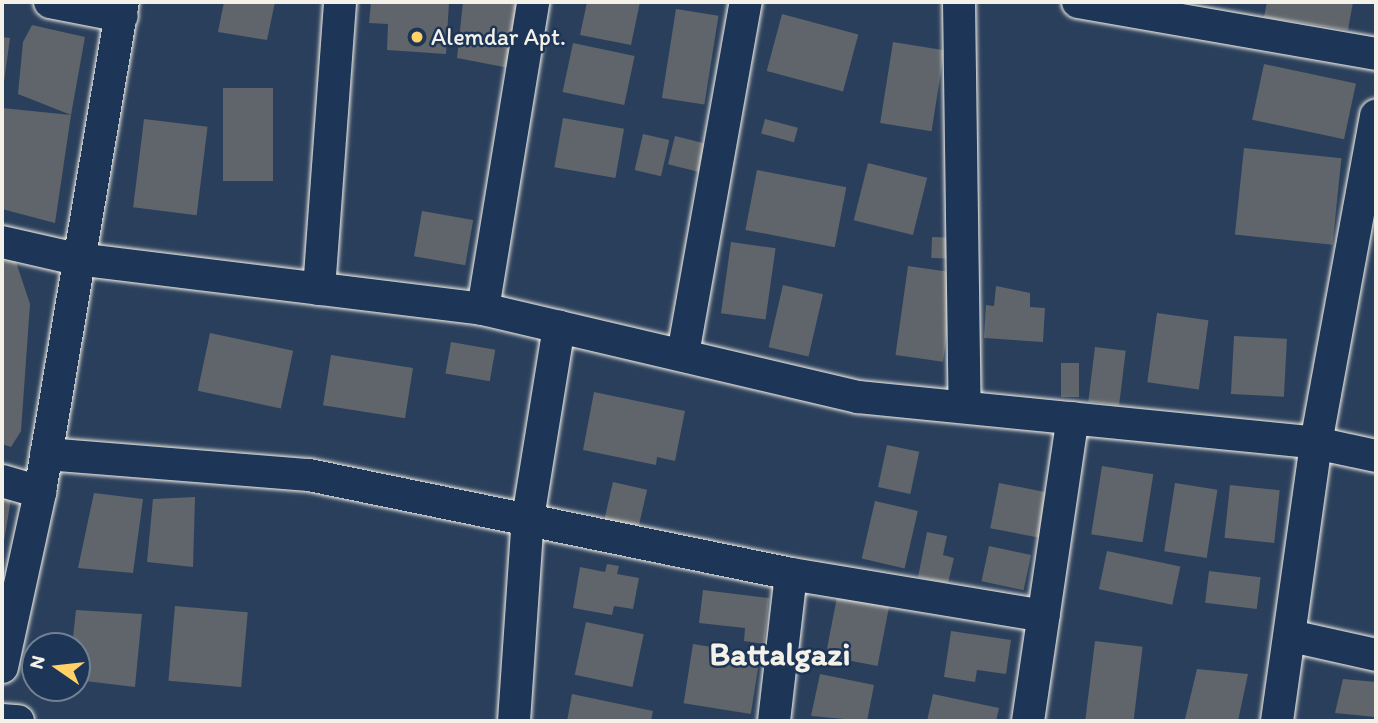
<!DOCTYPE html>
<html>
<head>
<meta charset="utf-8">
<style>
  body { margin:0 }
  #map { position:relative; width:1378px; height:723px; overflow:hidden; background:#2a3f5b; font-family:Itim,sans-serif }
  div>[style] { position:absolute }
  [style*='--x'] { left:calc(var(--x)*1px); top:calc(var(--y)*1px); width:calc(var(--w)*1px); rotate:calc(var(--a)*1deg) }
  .building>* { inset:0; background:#5f656b; transform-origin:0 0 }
  .roads { filter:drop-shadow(0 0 2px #f4f1e8) drop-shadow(0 0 2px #f4f1e8) }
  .minor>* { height:32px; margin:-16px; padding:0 16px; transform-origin:16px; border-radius:16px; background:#1d3557 }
  .dots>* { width:19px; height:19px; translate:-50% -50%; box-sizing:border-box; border:4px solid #1d3557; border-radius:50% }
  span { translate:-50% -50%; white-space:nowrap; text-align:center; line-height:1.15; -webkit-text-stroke:5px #1d3557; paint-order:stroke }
  .poi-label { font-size:24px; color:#f4f1e8 }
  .left { translate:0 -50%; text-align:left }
  .district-label { font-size:32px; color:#f4f1e8; font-weight:700 }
  .frame { position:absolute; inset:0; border:4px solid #f4f1e8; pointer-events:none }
  .north { position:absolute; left:21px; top:632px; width:70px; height:70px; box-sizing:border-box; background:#1d3557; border:2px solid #738091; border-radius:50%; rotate:284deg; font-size:19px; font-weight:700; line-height:28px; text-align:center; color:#f4f1e8 }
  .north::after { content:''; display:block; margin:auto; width:24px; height:32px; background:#ffd166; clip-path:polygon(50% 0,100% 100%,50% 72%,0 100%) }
</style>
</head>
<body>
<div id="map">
  <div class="building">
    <div style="clip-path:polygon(224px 2px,275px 2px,267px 40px,218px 32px)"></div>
    <div style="clip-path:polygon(371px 2px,449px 2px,446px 54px,387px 50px,388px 24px,369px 23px)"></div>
    <div style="clip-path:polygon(463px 2px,518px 2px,509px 68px,457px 58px)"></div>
    <div style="clip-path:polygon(587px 2px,640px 2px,631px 45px,580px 35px)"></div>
    <div style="clip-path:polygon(1267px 2px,1353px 2px,1348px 30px,1264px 17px)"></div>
    <div style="left:676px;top:9px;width:43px;height:90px;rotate:9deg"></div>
    <div style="left:782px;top:14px;width:79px;height:59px;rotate:15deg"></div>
    <div style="clip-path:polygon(32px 25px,85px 37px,71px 115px,18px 94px,23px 42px)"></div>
    <div style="clip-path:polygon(2px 37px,10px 38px,3px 89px,2px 89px)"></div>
    <div style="left:893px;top:42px;width:52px;height:82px;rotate:9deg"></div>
    <div style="left:573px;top:43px;width:63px;height:50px;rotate:12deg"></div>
    <div style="left:1264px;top:64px;width:94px;height:57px;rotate:12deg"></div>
    <div style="left:223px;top:88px;width:50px;height:93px"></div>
    <div style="clip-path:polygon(2px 108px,71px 115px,55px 223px,2px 209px)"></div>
    <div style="left:563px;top:118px;width:62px;height:50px;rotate:10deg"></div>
    <div style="left:144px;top:119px;width:64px;height:89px;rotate:7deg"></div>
    <div style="left:765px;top:119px;width:34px;height:15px;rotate:15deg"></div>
    <div style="left:643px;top:134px;width:27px;height:37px;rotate:13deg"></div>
    <div style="left:675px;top:136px;width:32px;height:29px;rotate:14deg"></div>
    <div style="left:1244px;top:148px;width:98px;height:87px;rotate:6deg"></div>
    <div style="left:868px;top:163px;width:61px;height:59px;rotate:14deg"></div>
    <div style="left:757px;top:170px;width:91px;height:61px;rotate:11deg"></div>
    <div style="left:422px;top:211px;width:52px;height:46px;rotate:10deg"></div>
    <div style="left:932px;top:237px;width:24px;height:21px;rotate:2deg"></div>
    <div style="left:731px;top:242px;width:45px;height:72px;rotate:8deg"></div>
    <div style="clip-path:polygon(2px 258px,15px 259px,30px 304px,21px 431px,11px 447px,2px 444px)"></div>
    <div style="left:908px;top:266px;width:48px;height:90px;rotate:8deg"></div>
    <div style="left:783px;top:285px;width:41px;height:64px;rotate:13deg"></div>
    <div style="clip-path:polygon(996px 286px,1030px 293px,1030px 307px,1045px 308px,1043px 342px,984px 338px,986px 305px,994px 306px)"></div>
    <div style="left:1157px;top:313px;width:52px;height:70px;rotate:8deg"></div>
    <div style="left:210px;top:333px;width:85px;height:59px;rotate:12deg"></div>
    <div style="left:1234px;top:336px;width:53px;height:58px;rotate:3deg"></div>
    <div style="left:451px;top:342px;width:45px;height:32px;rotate:10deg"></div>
    <div style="left:1095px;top:347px;width:31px;height:55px;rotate:7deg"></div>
    <div style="left:331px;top:355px;width:83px;height:51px;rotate:9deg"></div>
    <div style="left:1061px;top:363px;width:18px;height:34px"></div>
    <div style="clip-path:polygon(594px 392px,685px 411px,675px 461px,657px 457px,656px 465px,583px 450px)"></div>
    <div style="left:887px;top:445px;width:33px;height:43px;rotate:12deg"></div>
    <div style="left:1102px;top:466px;width:52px;height:69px;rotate:9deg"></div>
    <div style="left:613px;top:482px;width:35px;height:44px;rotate:13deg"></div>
    <div style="left:999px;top:483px;width:56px;height:46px;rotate:11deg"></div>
    <div style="left:1175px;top:483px;width:43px;height:69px;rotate:9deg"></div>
    <div style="left:1230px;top:485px;width:50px;height:53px;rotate:6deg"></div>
    <div style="clip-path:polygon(94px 493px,143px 499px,133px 573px,78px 568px)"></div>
    <div style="clip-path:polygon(195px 497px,193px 567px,147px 562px,153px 499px)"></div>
    <div style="clip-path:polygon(2px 498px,11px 499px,3px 547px,2px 547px)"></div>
    <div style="left:875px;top:501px;width:44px;height:59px;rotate:13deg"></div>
    <div style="clip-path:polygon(927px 532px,947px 536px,943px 555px,954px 558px,948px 583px,918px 577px)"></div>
    <div style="left:989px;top:546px;width:43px;height:36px;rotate:12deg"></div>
    <div style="left:1107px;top:551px;width:75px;height:39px;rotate:12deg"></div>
    <div style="clip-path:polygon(607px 564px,619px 566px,617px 574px,639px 578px,633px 609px,614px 606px,612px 615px,573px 608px,580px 567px,605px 572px)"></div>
    <div style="left:1209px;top:571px;width:52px;height:32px;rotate:7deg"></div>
    <div style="clip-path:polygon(703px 590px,769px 598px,764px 644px,744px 641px,745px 628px,699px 623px)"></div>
    <div style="left:837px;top:597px;width:53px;height:60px;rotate:11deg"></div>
    <div style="left:175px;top:606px;width:73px;height:75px;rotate:5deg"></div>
    <div style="clip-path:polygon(76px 610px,142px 614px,135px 687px,77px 680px,77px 646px,72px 646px)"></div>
    <div style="left:586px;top:622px;width:59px;height:54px;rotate:12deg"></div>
    <div style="clip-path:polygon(951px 631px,1011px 640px,1006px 674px,977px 670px,975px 682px,944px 677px)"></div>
    <div style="left:1095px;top:641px;width:48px;height:81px;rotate:7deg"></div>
    <div style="left:693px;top:644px;width:68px;height:60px;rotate:9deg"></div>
    <div style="clip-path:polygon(1197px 669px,1248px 674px,1238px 721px,1185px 719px)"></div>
    <div style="clip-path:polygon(820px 674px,874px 685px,867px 721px,811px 716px)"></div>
    <div style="clip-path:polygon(1343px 679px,1376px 682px,1376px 717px,1335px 713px)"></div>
    <div style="clip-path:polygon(572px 694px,653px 711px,651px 721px,567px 721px)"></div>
    <div style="clip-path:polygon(933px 694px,999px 708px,996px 721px,927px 721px)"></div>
  </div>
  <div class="roads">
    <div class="minor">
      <div style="--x:50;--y:2;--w:73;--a:11"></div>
      <div style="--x:959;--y:2;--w:405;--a:89.2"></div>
      <div style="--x:1078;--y:2;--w:303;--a:9.9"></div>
      <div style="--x:2;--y:242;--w:77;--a:12.8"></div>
      <div style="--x:77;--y:259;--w:409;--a:7"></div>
      <div style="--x:483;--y:309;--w:385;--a:13.2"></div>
      <div style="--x:858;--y:397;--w:460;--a:5.7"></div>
      <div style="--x:1316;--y:443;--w:61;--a:12.2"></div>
      <div style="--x:319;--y:289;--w:288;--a:-85.8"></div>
      <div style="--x:483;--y:309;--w:311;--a:-80.7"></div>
      <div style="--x:683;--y:354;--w:358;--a:-79.9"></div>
      <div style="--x:46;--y:454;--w:264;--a:4.6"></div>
      <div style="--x:309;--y:475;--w:492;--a:11.6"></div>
      <div style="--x:791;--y:574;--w:256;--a:9.4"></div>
      <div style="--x:2;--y:481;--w:40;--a:16"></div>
      <div style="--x:1291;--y:636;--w:87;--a:12.6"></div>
      <div style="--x:2;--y:667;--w:179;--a:-77.7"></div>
      <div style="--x:40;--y:492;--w:497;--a:-80.4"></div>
      <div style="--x:2;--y:720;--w:16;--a:4"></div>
      <div style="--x:514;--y:721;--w:203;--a:-86.1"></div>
      <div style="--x:528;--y:518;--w:194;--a:-80.8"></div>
      <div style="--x:774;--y:721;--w:148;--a:-83.4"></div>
      <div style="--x:1028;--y:721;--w:306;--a:-81.6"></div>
      <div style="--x:1277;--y:721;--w:281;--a:-82"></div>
      <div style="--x:1316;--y:443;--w:333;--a:-79.6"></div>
    </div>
  </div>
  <div class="dots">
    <div style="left:417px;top:37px;background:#ffd166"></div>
  </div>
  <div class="poi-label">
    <span class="left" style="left:431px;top:37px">Alemdar Apt.</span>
  </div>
  <div class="district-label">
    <span style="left:780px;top:654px">Battalgazi</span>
  </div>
  <div class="frame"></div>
  <div class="north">N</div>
</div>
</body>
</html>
